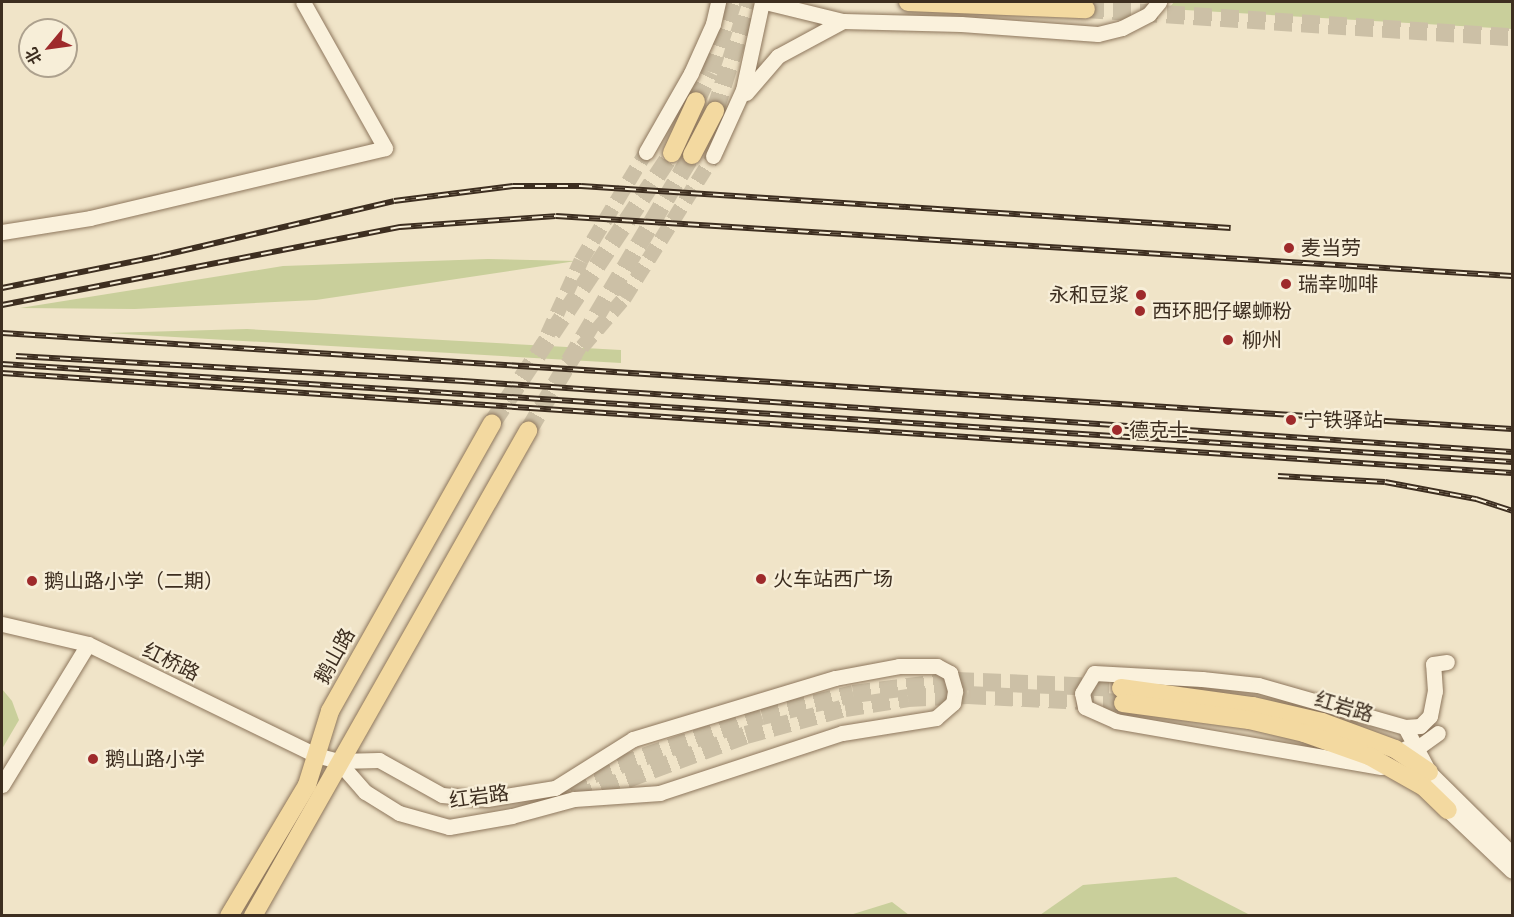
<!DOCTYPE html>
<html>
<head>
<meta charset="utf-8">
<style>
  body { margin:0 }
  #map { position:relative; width:1514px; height:917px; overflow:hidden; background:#f0e4c8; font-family:Bitter,"Noto Sans SC",serif }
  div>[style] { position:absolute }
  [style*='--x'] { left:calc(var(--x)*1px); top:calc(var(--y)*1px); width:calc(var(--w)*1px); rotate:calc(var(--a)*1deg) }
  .green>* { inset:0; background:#c9cf9b }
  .minor-tunnel>* { height:15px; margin-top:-7.5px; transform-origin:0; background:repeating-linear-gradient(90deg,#ccc0a6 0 15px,transparent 0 23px) }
  .major-tunnel>* { height:18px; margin-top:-9px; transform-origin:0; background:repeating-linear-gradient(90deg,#ccc0a6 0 18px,transparent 0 27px) }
  .roads { filter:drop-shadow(0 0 2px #8d765c) drop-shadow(0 0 2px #8d765c) }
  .minor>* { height:15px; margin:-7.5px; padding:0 7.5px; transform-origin:7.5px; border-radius:7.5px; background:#faf1dc }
  .major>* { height:18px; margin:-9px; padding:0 9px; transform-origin:9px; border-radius:9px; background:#f3d9a0 }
  .rail>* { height:6px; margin-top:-3px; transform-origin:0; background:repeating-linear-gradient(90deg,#f7eed8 0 11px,#3d2e20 0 22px); box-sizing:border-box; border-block:2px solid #3d2e20 }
  .dots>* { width:16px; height:16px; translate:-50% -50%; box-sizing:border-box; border:3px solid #f7eed8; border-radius:50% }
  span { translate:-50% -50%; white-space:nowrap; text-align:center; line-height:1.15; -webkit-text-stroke:4.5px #f7eed8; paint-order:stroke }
  .poi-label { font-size:20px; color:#3d2e20 }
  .left { translate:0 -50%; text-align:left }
  .right { translate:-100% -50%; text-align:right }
  .street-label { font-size:20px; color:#3d2e20 }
  .frame { position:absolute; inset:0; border:3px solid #3d2e20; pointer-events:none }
  .north { position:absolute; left:18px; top:18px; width:60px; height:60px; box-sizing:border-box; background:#f7eed8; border:2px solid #ada18e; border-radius:50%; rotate:241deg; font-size:16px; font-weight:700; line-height:24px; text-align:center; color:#3d2e20 }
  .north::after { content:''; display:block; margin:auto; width:21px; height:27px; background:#9e2a2b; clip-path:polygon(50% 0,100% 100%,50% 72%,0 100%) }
</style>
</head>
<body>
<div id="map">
  <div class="green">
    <div style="clip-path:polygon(1174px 2px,1512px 2px,1512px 29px,1168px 9px)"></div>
    <div style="clip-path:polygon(488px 259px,576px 261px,316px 300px,135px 309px,20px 308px,283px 266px)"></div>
    <div style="clip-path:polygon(247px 329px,621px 350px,621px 363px,106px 333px)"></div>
    <div style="clip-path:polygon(2px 689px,12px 701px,19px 720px,2px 749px)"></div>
    <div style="clip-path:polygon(1176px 877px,1250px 915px,1040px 915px,1083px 885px)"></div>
    <div style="clip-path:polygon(892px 902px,909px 915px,850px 915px)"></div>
  </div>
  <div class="minor-tunnel">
    <div style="--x:538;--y:355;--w:104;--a:-65.6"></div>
    <div style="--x:581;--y:260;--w:126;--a:-59"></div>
    <div style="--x:567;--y:364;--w:87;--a:-49.2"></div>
    <div style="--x:624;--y:298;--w:168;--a:-57.9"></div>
  </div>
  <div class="major-tunnel">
    <div style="--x:1086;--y:9;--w:427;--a:3.8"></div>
    <div style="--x:696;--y:101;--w:32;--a:-64"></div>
    <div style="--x:710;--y:72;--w:74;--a:-71.8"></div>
    <div style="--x:715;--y:111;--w:114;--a:-72.7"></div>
    <div style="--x:492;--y:423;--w:324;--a:-56.3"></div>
    <div style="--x:528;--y:431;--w:321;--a:-59.3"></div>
    <div style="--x:568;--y:783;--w:205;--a:-19.1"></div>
    <div style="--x:762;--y:716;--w:94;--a:-13.6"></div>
    <div style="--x:853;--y:694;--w:104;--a:-7.2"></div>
    <div style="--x:956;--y:681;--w:165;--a:2.4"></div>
    <div style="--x:576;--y:798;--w:181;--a:-20.3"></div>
    <div style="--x:746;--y:735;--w:103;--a:-15.3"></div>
    <div style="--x:845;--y:708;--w:64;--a:-9"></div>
    <div style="--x:908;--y:698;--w:60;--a:-2.9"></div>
    <div style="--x:968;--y:695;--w:155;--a:3"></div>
  </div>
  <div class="roads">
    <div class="minor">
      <div style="--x:765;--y:2;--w:80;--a:13.7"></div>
      <div style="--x:843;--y:21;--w:118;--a:1.5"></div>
      <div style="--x:961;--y:24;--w:137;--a:4.2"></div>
      <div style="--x:1098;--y:34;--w:25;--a:-14"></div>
      <div style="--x:1122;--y:28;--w:30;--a:-27"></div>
      <div style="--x:1149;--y:14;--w:16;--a:-50"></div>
      <div style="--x:746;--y:93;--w:49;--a:-49.1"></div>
      <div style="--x:778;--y:56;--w:74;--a:-28.3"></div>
      <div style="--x:646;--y:152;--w:91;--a:-60.3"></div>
      <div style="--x:691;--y:73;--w:54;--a:-65.8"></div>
      <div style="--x:713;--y:24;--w:23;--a:-77"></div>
      <div style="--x:713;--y:156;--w:72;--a:-65.6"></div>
      <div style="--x:743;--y:90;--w:90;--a:-77.8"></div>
      <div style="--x:2;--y:232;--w:89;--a:-9"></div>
      <div style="--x:90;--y:218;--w:303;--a:-13.3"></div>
      <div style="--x:385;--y:148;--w:167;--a:-119.3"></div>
      <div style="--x:2;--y:624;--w:88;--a:13.1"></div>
      <div style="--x:88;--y:644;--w:254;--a:26"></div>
      <div style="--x:316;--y:755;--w:23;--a:15"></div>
      <div style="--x:338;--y:761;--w:41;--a:-1.4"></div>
      <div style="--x:379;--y:760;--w:72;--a:29.1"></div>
      <div style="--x:442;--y:795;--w:45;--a:5.1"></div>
      <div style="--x:487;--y:799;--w:69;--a:-9.2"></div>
      <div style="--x:555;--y:788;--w:92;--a:-32.1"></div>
      <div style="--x:633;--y:739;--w:211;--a:-16.8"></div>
      <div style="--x:835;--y:678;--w:65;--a:-10.6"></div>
      <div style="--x:899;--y:666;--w:38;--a:0"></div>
      <div style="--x:937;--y:666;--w:15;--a:28"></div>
      <div style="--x:950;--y:673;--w:19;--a:74"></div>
      <div style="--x:955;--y:691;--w:12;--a:99"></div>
      <div style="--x:953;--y:703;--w:23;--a:139"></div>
      <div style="--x:936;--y:718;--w:95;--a:170.9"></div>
      <div style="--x:842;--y:733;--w:192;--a:161.8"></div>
      <div style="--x:660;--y:793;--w:86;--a:176"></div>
      <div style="--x:574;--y:799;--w:64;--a:164.7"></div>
      <div style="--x:512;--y:816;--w:64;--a:170.1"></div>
      <div style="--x:449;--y:827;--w:52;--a:-164.4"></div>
      <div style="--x:399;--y:813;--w:40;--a:-148"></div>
      <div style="--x:365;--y:792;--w:41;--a:-131.1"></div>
      <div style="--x:1405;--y:727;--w:51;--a:61.9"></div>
      <div style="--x:1429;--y:772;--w:117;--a:44.7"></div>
      <div style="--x:1406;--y:748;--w:14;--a:-8"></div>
      <div style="--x:1420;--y:746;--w:22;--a:-36"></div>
      <div style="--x:1381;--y:767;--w:269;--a:-170.2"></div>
      <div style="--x:1116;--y:721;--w:34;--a:-156"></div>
      <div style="--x:1085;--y:707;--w:14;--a:-102"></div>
      <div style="--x:1082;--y:693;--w:23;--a:-59"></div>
      <div style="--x:1094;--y:673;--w:108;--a:3.2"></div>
      <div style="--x:1202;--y:679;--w:56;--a:6.1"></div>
      <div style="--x:1258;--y:685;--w:153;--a:15.9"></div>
      <div style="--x:1405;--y:727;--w:15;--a:-4"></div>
      <div style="--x:1420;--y:726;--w:14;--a:-45"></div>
      <div style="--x:1430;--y:716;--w:25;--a:-79"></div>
      <div style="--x:1435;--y:691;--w:27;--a:-94"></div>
      <div style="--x:1433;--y:664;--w:14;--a:-8"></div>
      <div style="--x:2;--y:785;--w:165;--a:-58.6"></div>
      <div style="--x:1448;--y:810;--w:88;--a:43.6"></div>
    </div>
    <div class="major">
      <div style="--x:908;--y:2;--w:178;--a:2.3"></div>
      <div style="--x:672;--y:153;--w:57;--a:-65.2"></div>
      <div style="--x:692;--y:155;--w:50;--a:-62.4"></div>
      <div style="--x:1121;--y:688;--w:133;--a:7.8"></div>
      <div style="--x:1253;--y:706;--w:71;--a:13.1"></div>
      <div style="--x:1322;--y:722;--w:78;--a:20.3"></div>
      <div style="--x:1395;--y:749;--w:41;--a:34.1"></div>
      <div style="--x:1123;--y:703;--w:127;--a:7.7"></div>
      <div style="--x:1249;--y:720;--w:57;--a:13.3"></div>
      <div style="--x:1304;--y:733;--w:69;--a:19.5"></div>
      <div style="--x:1369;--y:756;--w:63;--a:29.4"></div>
      <div style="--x:1424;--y:787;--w:33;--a:44"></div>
      <div style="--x:229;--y:916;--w:152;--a:-59.2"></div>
      <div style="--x:307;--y:785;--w:77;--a:-72.7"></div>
      <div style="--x:330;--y:711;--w:330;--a:-60.6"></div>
      <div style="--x:253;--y:916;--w:558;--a:-60.45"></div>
    </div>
  </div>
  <div class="rail">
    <div style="--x:2;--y:288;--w:161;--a:-11.4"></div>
    <div style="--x:160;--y:256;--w:240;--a:-13.2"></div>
    <div style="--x:394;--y:201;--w:120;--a:-7.2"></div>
    <div style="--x:513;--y:186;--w:68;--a:0"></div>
    <div style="--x:581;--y:186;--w:651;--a:3.7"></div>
    <div style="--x:2;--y:305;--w:406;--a:-11.1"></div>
    <div style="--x:400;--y:227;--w:156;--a:-4"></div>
    <div style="--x:556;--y:216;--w:958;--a:3.59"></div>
    <div style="--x:2;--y:333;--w:1513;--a:3.64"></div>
    <div style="--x:16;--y:356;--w:448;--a:3.2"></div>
    <div style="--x:463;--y:381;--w:1051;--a:3.87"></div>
    <div style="--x:2;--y:364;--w:1513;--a:3.71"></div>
    <div style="--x:2;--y:373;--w:1513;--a:3.79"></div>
    <div style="--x:1278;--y:476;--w:107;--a:3.2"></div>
    <div style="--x:1385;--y:482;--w:93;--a:10.6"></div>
    <div style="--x:1476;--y:499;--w:38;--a:18"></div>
  </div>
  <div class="dots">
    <div style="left:1289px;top:248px;background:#9e2a2b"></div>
    <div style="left:1286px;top:284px;background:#9e2a2b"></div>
    <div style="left:1141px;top:295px;background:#9e2a2b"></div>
    <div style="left:1140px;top:311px;background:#9e2a2b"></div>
    <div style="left:1228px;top:340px;background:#9e2a2b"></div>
    <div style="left:1291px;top:420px;background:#9e2a2b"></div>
    <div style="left:1117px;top:430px;background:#9e2a2b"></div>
    <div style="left:761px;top:579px;background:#9e2a2b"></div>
    <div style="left:32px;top:581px;background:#9e2a2b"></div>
    <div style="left:93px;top:759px;background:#9e2a2b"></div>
  </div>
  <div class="poi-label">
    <span class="left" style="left:1301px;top:248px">麦当劳</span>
    <span class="left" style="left:1298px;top:284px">瑞幸咖啡</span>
    <span class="right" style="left:1129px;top:295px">永和豆浆</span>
    <span class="left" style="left:1152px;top:311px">西环肥仔螺蛳粉</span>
    <span class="left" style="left:1242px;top:340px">柳州</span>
    <span class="left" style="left:1303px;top:420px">宁铁驿站</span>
    <span class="left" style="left:1129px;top:430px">德克士</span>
    <span class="left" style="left:773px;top:579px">火车站西广场</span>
    <span class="left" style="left:44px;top:581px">鹅山路小学（二期）</span>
    <span class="left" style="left:105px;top:759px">鹅山路小学</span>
  </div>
  <div class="street-label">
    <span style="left:335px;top:656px;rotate:-61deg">鹅山路</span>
    <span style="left:171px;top:662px;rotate:26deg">红桥路</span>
    <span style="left:1344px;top:707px;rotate:17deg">红岩路</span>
    <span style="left:479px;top:797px;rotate:-8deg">红岩路</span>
  </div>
  <div class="frame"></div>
  <div class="north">北</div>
</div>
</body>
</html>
